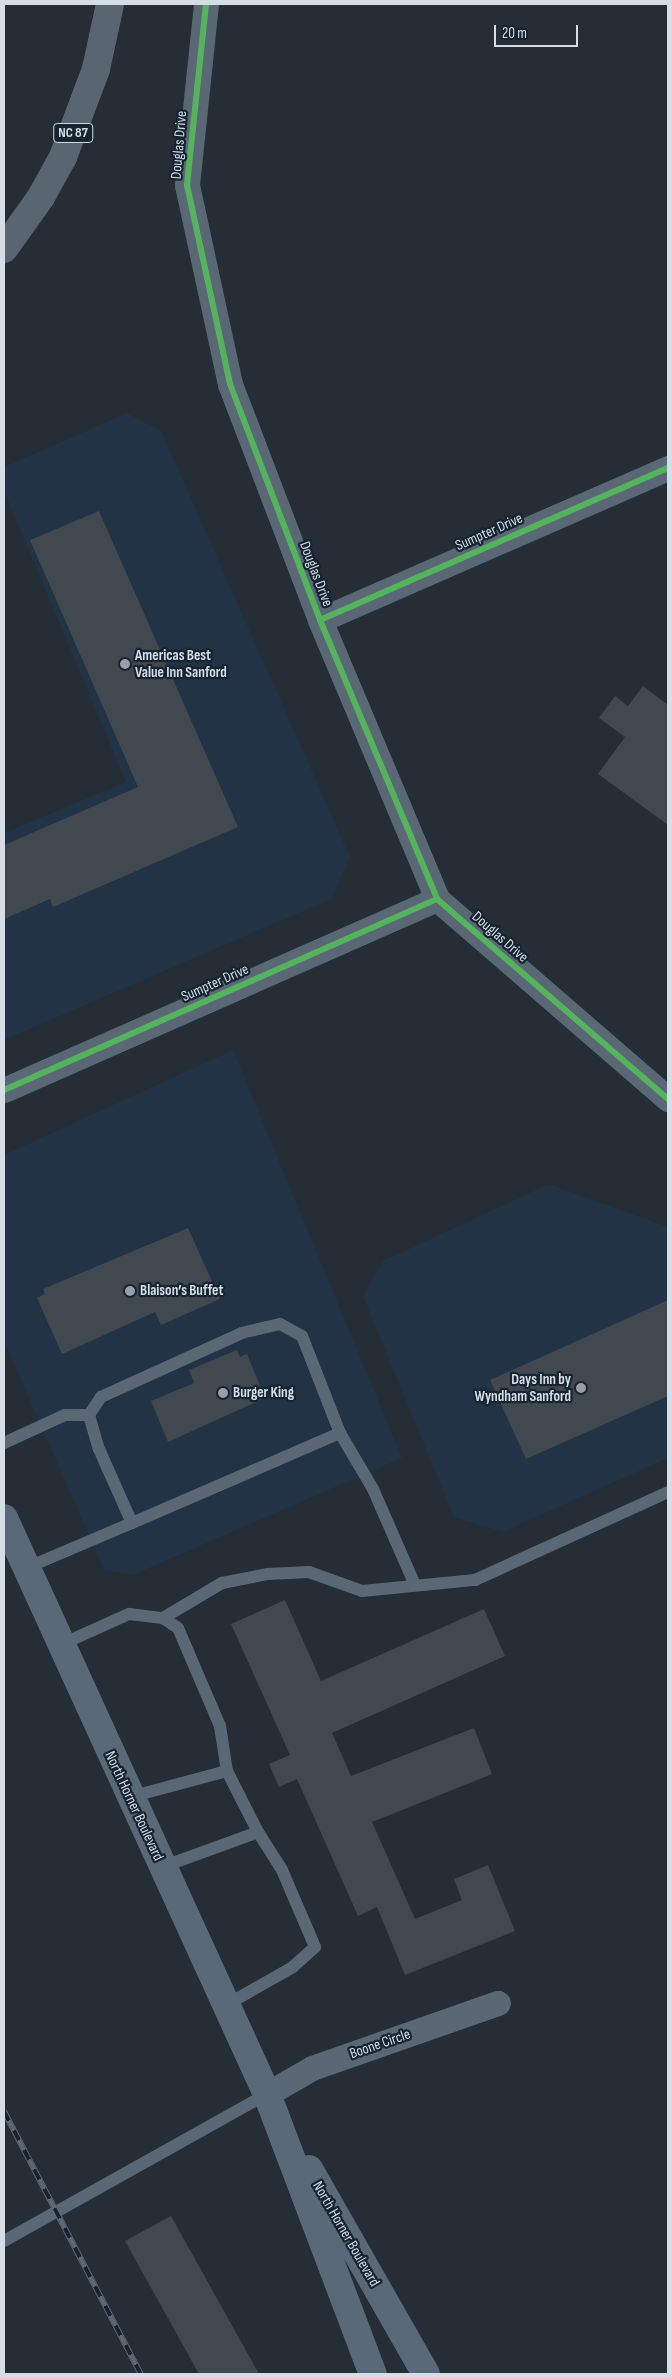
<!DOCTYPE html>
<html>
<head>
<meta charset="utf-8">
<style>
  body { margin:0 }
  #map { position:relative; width:672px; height:2378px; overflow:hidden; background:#252e36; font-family:"Sofia Sans Condensed",sans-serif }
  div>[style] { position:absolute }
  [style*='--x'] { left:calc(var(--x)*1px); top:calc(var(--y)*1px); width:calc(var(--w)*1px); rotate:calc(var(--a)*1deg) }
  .built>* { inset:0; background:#213345 }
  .building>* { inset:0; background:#41484f }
  .service>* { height:12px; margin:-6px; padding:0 6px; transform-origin:6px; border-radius:6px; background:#5a6876 }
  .minor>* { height:25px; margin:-12.5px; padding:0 12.5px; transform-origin:12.5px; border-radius:12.5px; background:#5a6876 }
  .primary>* { height:28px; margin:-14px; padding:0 14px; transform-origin:14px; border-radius:14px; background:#596977 }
  .motorway>* { height:28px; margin:-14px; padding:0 14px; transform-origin:14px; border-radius:14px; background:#596571 }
  .rail>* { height:5.5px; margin-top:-2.75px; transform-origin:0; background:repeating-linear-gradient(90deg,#162431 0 11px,#5e6872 0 22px); box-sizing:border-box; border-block:1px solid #5e6872 }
  .cycleway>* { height:6px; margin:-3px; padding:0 3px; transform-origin:3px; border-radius:3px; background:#56b35d }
  .dots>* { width:14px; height:14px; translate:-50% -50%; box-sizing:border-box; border:2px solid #162431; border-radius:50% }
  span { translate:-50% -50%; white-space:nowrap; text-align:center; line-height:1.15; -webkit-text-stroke:4.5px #162431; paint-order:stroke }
  .shield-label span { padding:1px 4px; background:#162431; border:1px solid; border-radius:4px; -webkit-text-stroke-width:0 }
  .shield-label { font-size:14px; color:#d5dee7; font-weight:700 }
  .street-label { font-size:15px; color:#d5dee7 }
  .poi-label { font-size:15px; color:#d5dee7; font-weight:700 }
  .left { translate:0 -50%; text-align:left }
  .right { translate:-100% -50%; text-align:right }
  .frame { position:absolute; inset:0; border:5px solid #d5dee7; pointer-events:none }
  .scale { position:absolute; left:494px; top:25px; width:84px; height:22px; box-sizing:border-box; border:2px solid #d5dee7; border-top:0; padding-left:6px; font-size:15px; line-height:18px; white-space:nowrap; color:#d5dee7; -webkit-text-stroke:4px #162431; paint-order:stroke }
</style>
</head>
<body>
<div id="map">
  <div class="built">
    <div style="clip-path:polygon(127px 413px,161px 431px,350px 857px,331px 899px,4px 1040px,4px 833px,126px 782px,4px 491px,4px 467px)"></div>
    <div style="clip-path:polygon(233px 1050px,402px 1458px,133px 1575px,104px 1570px,4px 1341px,4px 1155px)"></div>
    <div style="clip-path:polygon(549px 1184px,668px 1227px,668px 1458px,503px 1532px,454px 1517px,363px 1296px,383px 1261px)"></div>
  </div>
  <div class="building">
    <div style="clip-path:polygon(99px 511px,238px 827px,53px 907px,50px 899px,4px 919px,4px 845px,138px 787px,30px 540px)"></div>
    <div style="clip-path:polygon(643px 686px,668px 705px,668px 825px,598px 774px,625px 737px,599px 718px,615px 696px,628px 706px)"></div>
    <div style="clip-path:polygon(188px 1228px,220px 1299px,161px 1325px,155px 1312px,62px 1354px,37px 1298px,45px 1294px,43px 1289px)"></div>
    <div style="clip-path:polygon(668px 1300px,668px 1396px,526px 1459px,490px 1380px)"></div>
    <div style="clip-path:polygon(237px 1350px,240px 1357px,247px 1354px,265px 1398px,168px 1442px,151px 1401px,194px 1383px,189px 1370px)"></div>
    <div style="clip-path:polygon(285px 1600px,321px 1681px,484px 1609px,505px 1656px,332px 1733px,351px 1776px,474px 1728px,492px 1774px,372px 1822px,415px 1919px,462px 1900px,454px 1879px,488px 1865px,515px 1931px,405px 1975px,377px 1907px,358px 1916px,297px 1779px,279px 1787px,269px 1764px,290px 1755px,231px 1624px)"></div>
    <div style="clip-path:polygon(171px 2216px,259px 2374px,199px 2374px,125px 2241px)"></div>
  </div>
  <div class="service">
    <div style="--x:340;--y:1433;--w:65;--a:59.5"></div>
    <div style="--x:373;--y:1489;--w:105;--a:66.4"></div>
    <div style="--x:4;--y:1443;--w:67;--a:-24.7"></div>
    <div style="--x:65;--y:1415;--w:24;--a:0"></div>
    <div style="--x:26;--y:1568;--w:115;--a:-23"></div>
    <div style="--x:132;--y:1523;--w:227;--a:-23.4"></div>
    <div style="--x:340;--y:1433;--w:104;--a:-111.4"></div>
    <div style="--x:302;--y:1336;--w:25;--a:-151"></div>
    <div style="--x:280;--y:1324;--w:39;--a:167"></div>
    <div style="--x:242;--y:1333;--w:155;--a:155.6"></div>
    <div style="--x:101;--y:1397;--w:22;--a:124"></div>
    <div style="--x:89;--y:1415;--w:35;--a:74"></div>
    <div style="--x:99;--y:1449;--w:81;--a:66"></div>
    <div style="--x:163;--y:1618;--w:69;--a:-30.7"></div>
    <div style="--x:222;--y:1583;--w:47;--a:-11.1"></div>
    <div style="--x:268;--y:1574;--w:41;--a:-2.8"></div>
    <div style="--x:309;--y:1572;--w:56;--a:19.7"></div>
    <div style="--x:362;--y:1591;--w:114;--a:-5.6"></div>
    <div style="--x:475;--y:1580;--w:212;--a:-24.5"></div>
    <div style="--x:60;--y:1645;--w:76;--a:-24.2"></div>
    <div style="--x:129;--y:1614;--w:34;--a:7"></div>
    <div style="--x:163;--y:1618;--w:18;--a:34"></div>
    <div style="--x:178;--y:1628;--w:107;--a:66.8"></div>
    <div style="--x:220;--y:1726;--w:46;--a:81.2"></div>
    <div style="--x:130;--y:1797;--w:100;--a:-15"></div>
    <div style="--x:227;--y:1771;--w:68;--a:63.1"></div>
    <div style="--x:162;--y:1867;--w:102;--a:-20"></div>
    <div style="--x:258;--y:1832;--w:45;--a:57.7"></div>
    <div style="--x:282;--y:1870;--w:84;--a:66.8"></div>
    <div style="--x:315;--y:1947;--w:30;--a:138"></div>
    <div style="--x:293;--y:1967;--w:77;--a:150.4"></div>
    <div style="--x:4;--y:2241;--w:301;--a:-29.2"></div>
  </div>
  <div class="minor">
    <div style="--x:206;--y:4;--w:182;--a:96"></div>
    <div style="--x:187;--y:185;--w:204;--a:77.8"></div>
    <div style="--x:230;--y:384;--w:253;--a:69.1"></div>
    <div style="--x:320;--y:620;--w:303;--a:67.2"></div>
    <div style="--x:437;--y:899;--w:306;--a:40.9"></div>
    <div style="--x:320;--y:620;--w:380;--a:-23.6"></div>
    <div style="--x:4;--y:1090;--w:473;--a:-23.8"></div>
    <div style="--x:267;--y:2094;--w:52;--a:-30"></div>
    <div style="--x:312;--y:2068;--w:197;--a:-19.3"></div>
  </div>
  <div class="primary">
    <div style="--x:4;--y:1518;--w:633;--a:65.46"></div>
    <div style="--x:267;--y:2094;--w:299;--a:69.3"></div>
    <div style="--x:309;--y:2169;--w:236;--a:60.3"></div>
  </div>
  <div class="motorway">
    <div style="--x:4;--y:249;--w:64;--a:-54.6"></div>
    <div style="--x:41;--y:197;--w:46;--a:-61.2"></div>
    <div style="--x:63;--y:157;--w:94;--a:-69.4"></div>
    <div style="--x:96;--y:69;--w:66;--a:-77.8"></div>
  </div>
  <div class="rail">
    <div style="--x:4;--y:2111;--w:297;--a:62.5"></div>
  </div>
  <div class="cycleway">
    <div style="--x:206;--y:4;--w:182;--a:96"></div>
    <div style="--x:187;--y:185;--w:204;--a:77.8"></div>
    <div style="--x:230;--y:384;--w:253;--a:69.1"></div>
    <div style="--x:320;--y:620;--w:303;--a:67.2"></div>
    <div style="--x:437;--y:899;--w:306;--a:40.9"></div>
    <div style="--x:320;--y:620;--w:380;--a:-23.6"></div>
    <div style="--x:4;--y:1090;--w:473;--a:-23.8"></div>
  </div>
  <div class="dots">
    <div style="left:125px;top:664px;background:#97a0a9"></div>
    <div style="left:130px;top:1291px;background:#97a0a9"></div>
    <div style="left:581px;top:1388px;background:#97a0a9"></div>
    <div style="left:223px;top:1393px;background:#97a0a9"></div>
  </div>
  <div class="shield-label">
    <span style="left:73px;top:133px">NC 87</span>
  </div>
  <div class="street-label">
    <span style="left:179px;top:145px;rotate:-85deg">Douglas Drive</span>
    <span style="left:489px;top:532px;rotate:-24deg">Sumpter Drive</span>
    <span style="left:316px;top:574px;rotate:69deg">Douglas Drive</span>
    <span style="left:500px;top:937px;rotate:41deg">Douglas Drive</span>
    <span style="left:215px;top:983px;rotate:-24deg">Sumpter Drive</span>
    <span style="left:134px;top:1806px;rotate:65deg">North Horner Boulevard</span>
    <span style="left:380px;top:2044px;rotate:-19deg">Boone Circle</span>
    <span style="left:346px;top:2234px;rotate:60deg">North Horner Boulevard</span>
  </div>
  <div class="poi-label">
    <span class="left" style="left:135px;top:664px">Americas Best<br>Value Inn Sanford</span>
    <span class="left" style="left:140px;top:1291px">Blaison’s Buffet</span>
    <span class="right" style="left:571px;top:1388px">Days Inn by<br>Wyndham Sanford</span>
    <span class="left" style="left:233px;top:1393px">Burger King</span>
  </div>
  <div class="frame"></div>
  <div class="scale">20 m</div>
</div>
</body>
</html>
